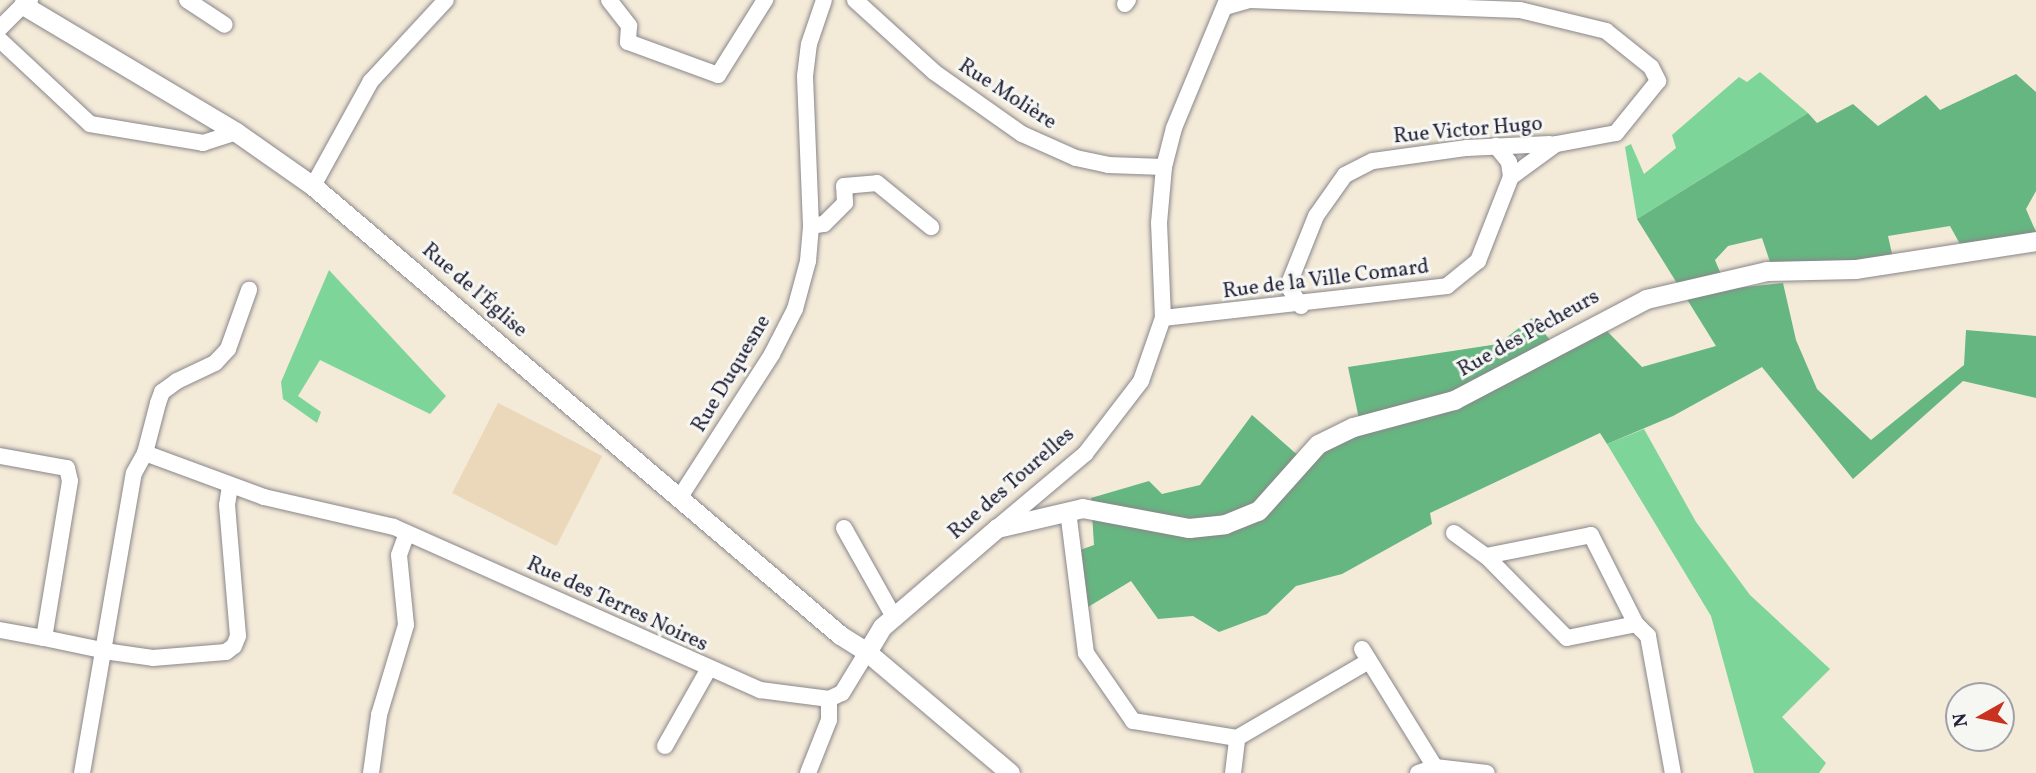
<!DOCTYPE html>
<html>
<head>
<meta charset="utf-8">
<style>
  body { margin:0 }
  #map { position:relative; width:2036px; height:773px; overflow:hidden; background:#f3ead8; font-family:Vollkorn,serif }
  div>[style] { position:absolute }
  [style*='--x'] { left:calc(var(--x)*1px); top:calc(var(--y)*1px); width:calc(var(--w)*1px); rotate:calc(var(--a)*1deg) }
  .built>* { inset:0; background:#ebd8ba; transform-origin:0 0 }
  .green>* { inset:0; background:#7ed599 }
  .forest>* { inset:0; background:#66b681 }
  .roads { filter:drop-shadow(0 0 2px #8a868a) drop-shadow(0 0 2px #8a868a) }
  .minor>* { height:16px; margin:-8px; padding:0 8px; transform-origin:8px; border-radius:8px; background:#fff }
  .tertiary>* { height:19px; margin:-9.5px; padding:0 9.5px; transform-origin:9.5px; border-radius:9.5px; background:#fff }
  span { translate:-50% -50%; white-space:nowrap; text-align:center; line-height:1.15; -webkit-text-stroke:6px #f6f6f2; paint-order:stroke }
  .street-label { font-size:21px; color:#22223b }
  .north { position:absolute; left:1945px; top:682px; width:70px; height:70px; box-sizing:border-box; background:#f6f6f2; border:2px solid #a1a1a9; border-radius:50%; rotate:261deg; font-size:19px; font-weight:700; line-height:28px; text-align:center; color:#22223b }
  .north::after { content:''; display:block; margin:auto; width:24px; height:32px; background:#c8321e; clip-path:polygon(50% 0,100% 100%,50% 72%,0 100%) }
</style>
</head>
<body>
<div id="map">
  <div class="built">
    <div style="left:498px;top:403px;width:117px;height:101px;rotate:27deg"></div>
  </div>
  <div class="green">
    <div style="clip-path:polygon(1760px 72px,1808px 113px,1637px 219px,1625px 147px,1631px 144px,1644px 174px,1676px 148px,1672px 135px,1739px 77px,1747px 82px)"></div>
    <div style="clip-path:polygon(329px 270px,446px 396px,430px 414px,320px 360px,298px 396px,321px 412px,317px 423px,283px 399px,281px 382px)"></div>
    <div style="clip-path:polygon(1644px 429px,1696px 522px,1750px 595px,1830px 669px,1782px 717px,1826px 763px,1819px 773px,1754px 773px,1711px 616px,1607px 444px)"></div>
  </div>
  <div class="forest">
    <div style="clip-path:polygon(2016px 74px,2036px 92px,2036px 191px,2026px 209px,2036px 232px,1960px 244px,1950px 226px,1888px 236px,1893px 258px,1823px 263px,1770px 262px,1762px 238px,1728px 246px,1715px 260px,1727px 289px,1783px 283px,1796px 340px,1817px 389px,1871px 440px,1964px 365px,1966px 330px,2036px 336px,2036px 398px,1963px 381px,1853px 479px,1762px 367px,1673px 416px,1607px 444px,1600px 433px,1430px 513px,1432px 524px,1342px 574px,1296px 586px,1267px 614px,1219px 632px,1193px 616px,1158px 619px,1131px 581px,1088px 607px,1080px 550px,1094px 545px,1091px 498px,1149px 481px,1162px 494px,1200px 485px,1252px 415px,1310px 466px,1326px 450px,1362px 433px,1348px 367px,1498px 344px,1532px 318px,1560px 352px,1607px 331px,1642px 367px,1716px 346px,1637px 219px,1808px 113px,1817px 123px,1853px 104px,1878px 126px,1926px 95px,1940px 110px)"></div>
  </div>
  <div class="roads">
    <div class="minor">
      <div style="--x:187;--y:0;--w:45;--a:33.3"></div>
      <div style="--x:609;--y:0;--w:33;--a:52"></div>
      <div style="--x:629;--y:26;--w:16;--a:94"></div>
      <div style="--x:628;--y:42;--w:96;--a:20.1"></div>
      <div style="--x:718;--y:75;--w:89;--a:-57.9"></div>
      <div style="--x:855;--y:0;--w:107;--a:42.3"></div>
      <div style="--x:934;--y:72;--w:108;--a:35.2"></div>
      <div style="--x:1022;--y:134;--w:59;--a:24"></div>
      <div style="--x:1076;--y:158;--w:33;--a:12"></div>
      <div style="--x:1108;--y:165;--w:56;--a:2"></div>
      <div style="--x:1125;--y:4;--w:5;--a:-53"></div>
      <div style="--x:1225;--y:7;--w:26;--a:-16"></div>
      <div style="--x:1250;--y:0;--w:270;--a:2.1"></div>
      <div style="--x:1520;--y:10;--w:89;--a:13.7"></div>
      <div style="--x:1606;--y:31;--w:58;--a:38.7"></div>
      <div style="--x:1651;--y:67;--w:16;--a:63"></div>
      <div style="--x:1658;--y:81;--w:67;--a:128.9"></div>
      <div style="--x:1616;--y:133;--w:61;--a:169.6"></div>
      <div style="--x:1556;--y:144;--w:56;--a:143.7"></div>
      <div style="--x:0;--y:28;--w:33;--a:-45"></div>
      <div style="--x:0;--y:40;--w:123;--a:43"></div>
      <div style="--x:90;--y:124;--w:115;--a:9.5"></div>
      <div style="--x:203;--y:143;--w:35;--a:-18"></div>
      <div style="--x:313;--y:186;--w:120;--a:-61.1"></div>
      <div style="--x:371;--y:81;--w:110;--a:-47.2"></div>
      <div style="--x:811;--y:226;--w:13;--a:-9"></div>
      <div style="--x:824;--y:224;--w:30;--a:-45"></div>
      <div style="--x:845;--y:203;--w:17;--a:-93"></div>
      <div style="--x:844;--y:186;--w:33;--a:-5"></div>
      <div style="--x:877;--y:183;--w:70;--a:39.2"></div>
      <div style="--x:1301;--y:306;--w:24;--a:-123"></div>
      <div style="--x:1288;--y:286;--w:75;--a:-68.2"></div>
      <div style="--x:1316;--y:216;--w:50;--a:-54.7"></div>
      <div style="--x:1345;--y:175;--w:31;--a:-27"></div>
      <div style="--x:1373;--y:161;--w:95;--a:-7.9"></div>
      <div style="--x:1467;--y:148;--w:83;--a:-2.8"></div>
      <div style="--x:1163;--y:318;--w:286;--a:-6.4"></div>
      <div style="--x:1447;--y:286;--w:40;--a:-39"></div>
      <div style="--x:1478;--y:261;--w:90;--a:-68.6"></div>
      <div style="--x:1511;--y:177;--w:15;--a:-98"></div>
      <div style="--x:1509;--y:162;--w:21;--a:-129"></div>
      <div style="--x:145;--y:453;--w:127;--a:20.3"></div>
      <div style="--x:264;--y:497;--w:133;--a:13"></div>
      <div style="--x:394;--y:527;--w:401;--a:24"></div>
      <div style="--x:760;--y:690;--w:70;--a:7.4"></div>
      <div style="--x:829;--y:699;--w:14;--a:-25"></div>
      <div style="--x:842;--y:693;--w:48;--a:-58.6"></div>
      <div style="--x:0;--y:456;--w:68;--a:10.2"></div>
      <div style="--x:67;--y:468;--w:13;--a:77"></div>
      <div style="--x:70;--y:481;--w:159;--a:99.4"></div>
      <div style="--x:44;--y:638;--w:68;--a:11.8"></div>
      <div style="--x:111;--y:652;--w:42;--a:8.1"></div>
      <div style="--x:153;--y:658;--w:73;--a:-4.7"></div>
      <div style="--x:226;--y:652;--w:10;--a:-37"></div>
      <div style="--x:234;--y:646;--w:11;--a:-68"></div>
      <div style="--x:238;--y:636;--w:131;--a:-94.8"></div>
      <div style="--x:227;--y:505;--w:18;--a:-81"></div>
      <div style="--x:680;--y:497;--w:170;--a:-57.2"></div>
      <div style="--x:772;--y:354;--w:51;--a:-62.9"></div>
      <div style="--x:795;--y:309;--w:50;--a:-74.8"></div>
      <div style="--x:808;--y:261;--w:35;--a:-85"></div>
      <div style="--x:811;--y:226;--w:150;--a:-92.3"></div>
      <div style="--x:805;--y:76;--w:32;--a:-83"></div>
      <div style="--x:809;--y:44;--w:46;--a:-71.2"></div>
      <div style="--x:1068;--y:511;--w:143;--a:82.8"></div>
      <div style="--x:1086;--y:653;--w:83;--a:55.3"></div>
      <div style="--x:1133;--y:721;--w:105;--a:9.3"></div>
      <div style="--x:998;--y:527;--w:114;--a:-40"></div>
      <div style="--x:1085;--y:454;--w:92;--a:-52.5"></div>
      <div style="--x:1141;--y:381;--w:67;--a:-70.8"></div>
      <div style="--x:1163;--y:318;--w:95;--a:-92.4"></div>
      <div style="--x:1159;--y:223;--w:56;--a:-84.9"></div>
      <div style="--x:1164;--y:167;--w:40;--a:-75.6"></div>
      <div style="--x:1174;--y:128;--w:139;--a:-67.5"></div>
      <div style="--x:844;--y:528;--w:102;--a:60.7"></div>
      <div style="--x:1454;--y:533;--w:39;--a:36"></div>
      <div style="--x:1486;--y:556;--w:115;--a:45.4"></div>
      <div style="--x:1567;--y:638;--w:70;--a:-11.5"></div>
      <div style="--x:1486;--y:556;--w:107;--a:-11.3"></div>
      <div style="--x:1591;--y:535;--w:100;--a:63.2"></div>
      <div style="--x:1636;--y:624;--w:17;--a:45"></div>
      <div style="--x:1648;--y:636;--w:139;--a:79.7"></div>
      <div style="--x:0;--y:630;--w:45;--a:10.3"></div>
      <div style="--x:1362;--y:649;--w:139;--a:58.3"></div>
      <div style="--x:1237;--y:738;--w:153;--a:-30.3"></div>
      <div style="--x:665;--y:746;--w:87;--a:-60.5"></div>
      <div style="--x:82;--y:773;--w:304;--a:-80.2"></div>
      <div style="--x:134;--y:473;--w:23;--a:-61"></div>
      <div style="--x:145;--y:453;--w:52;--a:-75.4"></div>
      <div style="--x:158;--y:403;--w:12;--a:-70"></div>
      <div style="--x:162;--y:392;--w:19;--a:-36"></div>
      <div style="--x:177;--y:381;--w:42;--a:-25.3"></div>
      <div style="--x:215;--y:363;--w:19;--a:-47"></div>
      <div style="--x:228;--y:349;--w:63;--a:-70.4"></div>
      <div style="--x:371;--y:773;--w:59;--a:-82.1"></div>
      <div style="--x:379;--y:715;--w:94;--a:-73.3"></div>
      <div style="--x:406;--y:625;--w:70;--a:-95.7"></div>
      <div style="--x:399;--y:555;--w:23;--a:-70"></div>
      <div style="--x:808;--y:773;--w:57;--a:-68.4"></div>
      <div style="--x:829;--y:720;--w:21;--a:-90"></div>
      <div style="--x:1233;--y:773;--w:35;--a:-83"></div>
      <div style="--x:1418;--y:773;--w:18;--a:-19"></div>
      <div style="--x:1435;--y:767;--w:52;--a:6.6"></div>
    </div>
    <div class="tertiary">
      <div style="--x:28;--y:0;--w:7;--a:135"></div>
      <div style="--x:23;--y:5;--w:248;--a:30.8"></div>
      <div style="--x:236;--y:132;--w:94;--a:35"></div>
      <div style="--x:313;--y:186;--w:692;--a:40.43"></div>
      <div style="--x:840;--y:635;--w:32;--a:32"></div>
      <div style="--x:867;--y:652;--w:187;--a:40.2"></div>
      <div style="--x:867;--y:652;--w:29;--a:-59"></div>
      <div style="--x:882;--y:627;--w:152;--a:-40.7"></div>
      <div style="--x:997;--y:528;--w:87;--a:-13.2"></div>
      <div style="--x:1082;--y:508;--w:109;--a:10.6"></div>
      <div style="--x:1189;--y:528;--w:36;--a:-6"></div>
      <div style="--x:1225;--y:524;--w:35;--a:-22"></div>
      <div style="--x:1258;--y:511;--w:90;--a:-48.2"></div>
      <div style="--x:1318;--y:444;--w:39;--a:-26"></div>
      <div style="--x:1353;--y:427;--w:105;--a:-15"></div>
      <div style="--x:1454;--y:400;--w:217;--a:-27.7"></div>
      <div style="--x:1646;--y:299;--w:124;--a:-13"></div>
      <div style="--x:1767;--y:271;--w:89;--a:-1.3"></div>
      <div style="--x:1856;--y:269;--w:182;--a:-8.8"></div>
    </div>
  </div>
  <div class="street-label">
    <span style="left:1007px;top:95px;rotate:33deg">Rue Molière</span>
    <span style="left:1468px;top:131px;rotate:-5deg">Rue Victor Hugo</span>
    <span style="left:1326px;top:280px;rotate:-7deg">Rue de la Ville Comard</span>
    <span style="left:474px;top:291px;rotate:41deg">Rue de l'Église</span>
    <span style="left:1529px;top:334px;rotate:-29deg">Rue des Pêcheurs</span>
    <span style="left:732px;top:374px;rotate:-59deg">Rue Duquesne</span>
    <span style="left:1012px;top:484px;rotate:-41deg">Rue des Tourelles</span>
    <span style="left:617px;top:605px;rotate:25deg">Rue des Terres Noires</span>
  </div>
  <div class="north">N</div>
</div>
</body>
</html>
